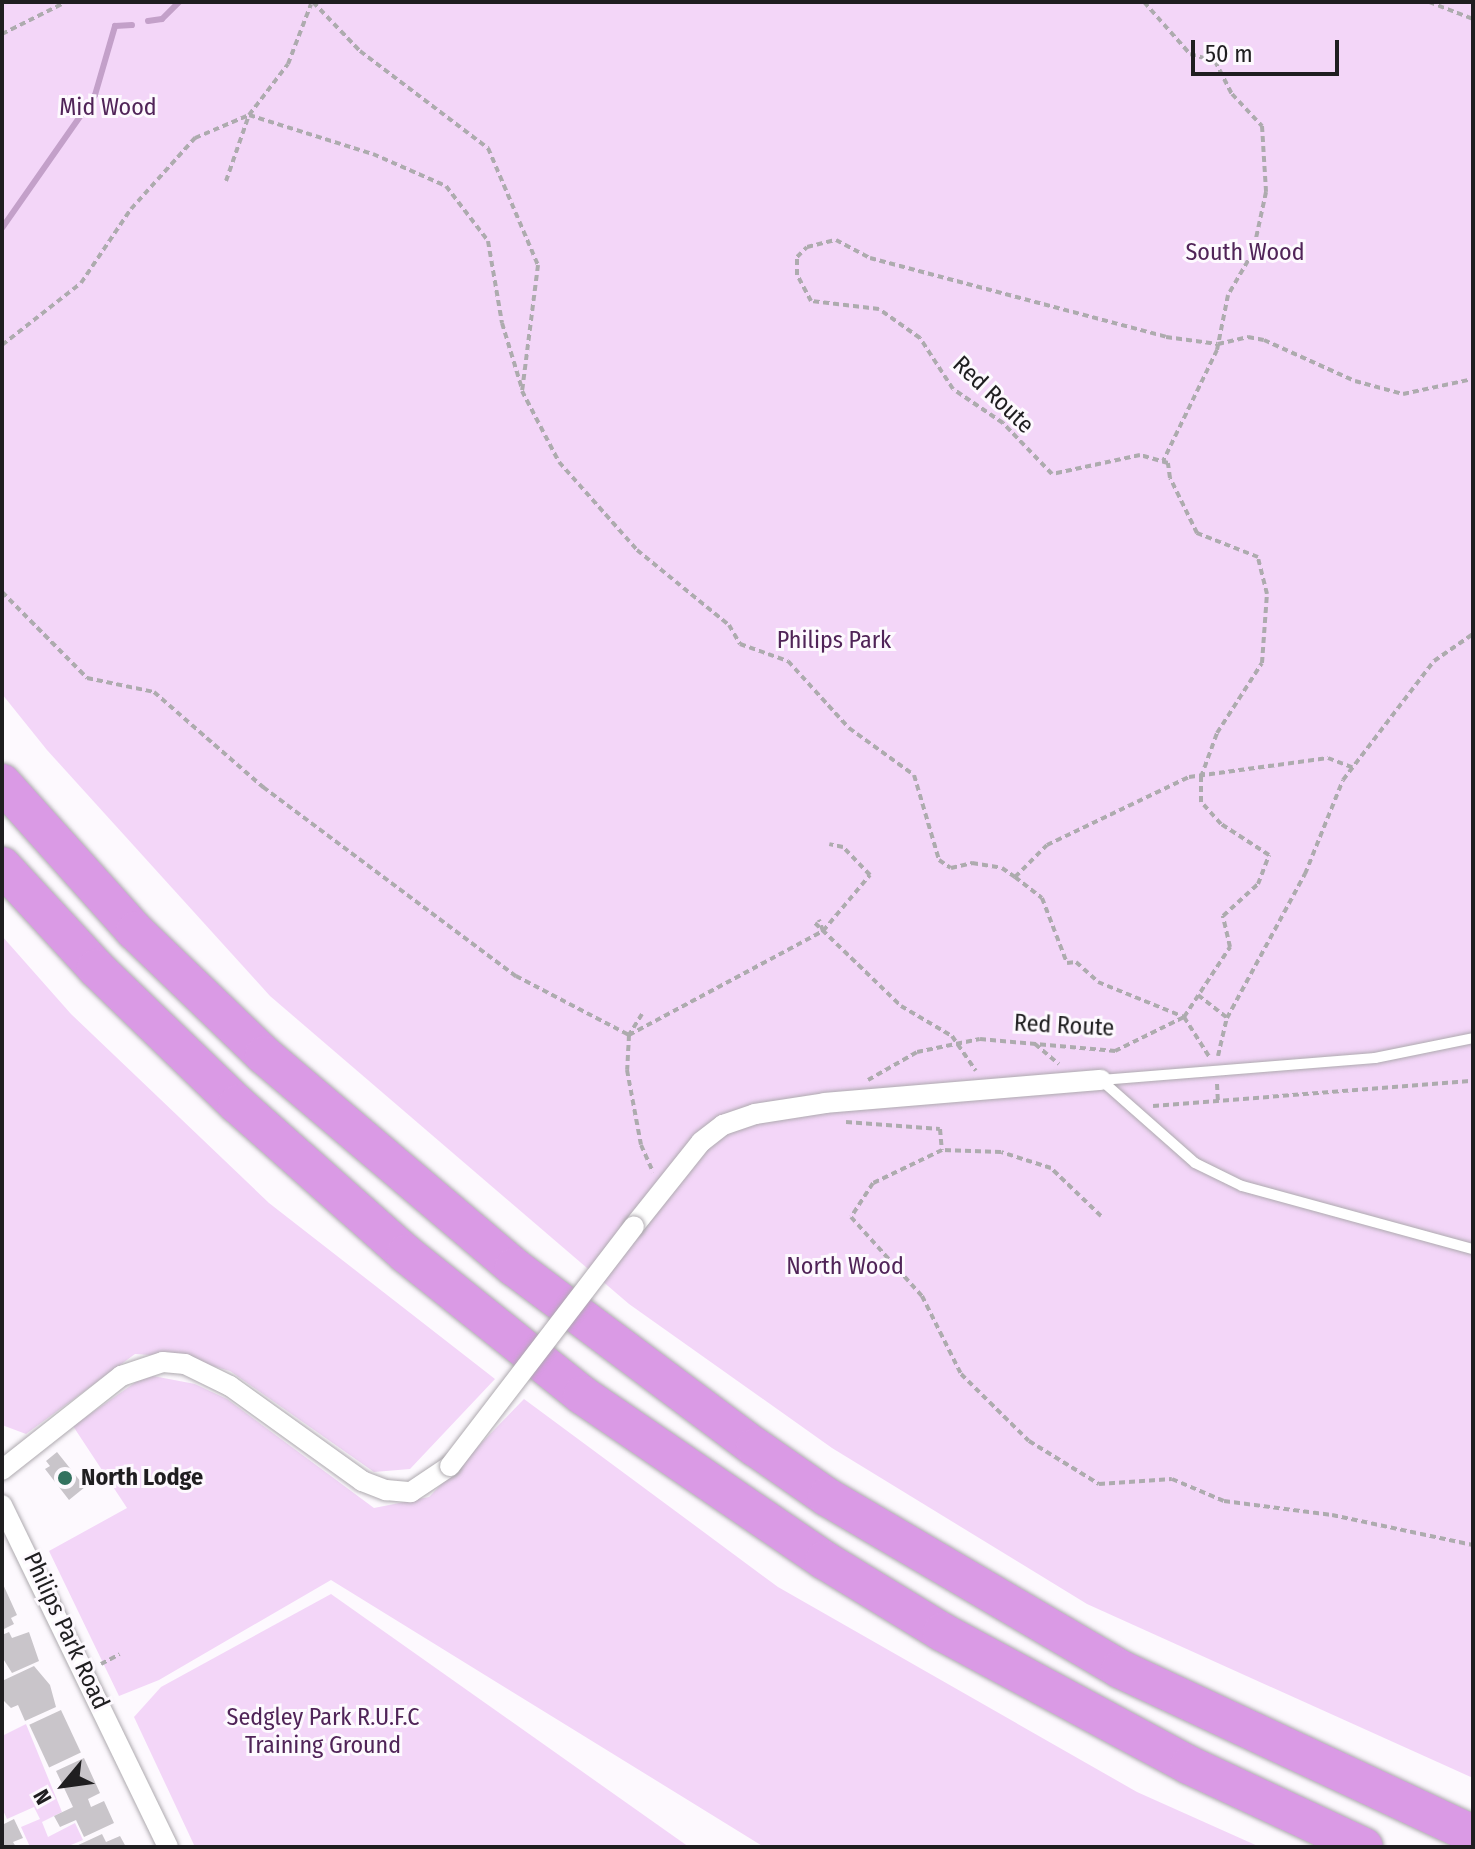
<!DOCTYPE html>
<html>
<head>
<meta charset="utf-8">
<style>
  body { margin:0 }
  #map { position:relative; width:1475px; height:1849px; overflow:hidden; background:#fdf9fe; font-family:"Fira Sans Condensed",sans-serif }
  div>[style] { position:absolute }
  [style*='--x'] { left:calc(var(--x)*1px); top:calc(var(--y)*1px); width:calc(var(--w)*1px); rotate:calc(var(--a)*1deg) }
  .green>* { inset:0; background:#f3d6f8 }
  .stream>* { height:6px; margin:-3px; padding:0 3px; transform-origin:3px; border-radius:3px; background:#c3a0c9 }
  .building>* { inset:0; background:#c9c5ca; transform-origin:0 0 }
  .path>* { height:4px; margin-top:-2px; transform-origin:0; background:repeating-linear-gradient(90deg,#adabae 0 6px,transparent 0 10px) }
  .roads { filter:drop-shadow(0 0 2px #aeaaaf) drop-shadow(0 0 2px #aeaaaf) }
  .service>* { height:10px; margin:-5px; padding:0 5px; transform-origin:5px; border-radius:5px; background:#fff }
  .minor>* { height:20px; margin:-10px; padding:0 10px; transform-origin:10px; border-radius:10px; background:#fff }
  .motorway>* { height:38px; margin:-19px; padding:0 19px; transform-origin:19px; border-radius:19px; background:#da9ae5 }
  .bridges { filter:drop-shadow(0 0 2px #aeaaaf) drop-shadow(0 0 2px #aeaaaf) }
  .minor-bridge>* { height:20px; margin:-10px; padding:0 10px; transform-origin:10px; border-radius:10px; background:#fff }
  .dots>* { width:22px; height:22px; translate:-50% -50%; box-sizing:border-box; border:4px solid #fdf9fe; border-radius:50% }
  span { translate:-50% -50%; white-space:nowrap; text-align:center; line-height:1.15; -webkit-text-stroke:6px #fdf9fe; paint-order:stroke }
  .park-label { font-size:24px; color:#502458 }
  .street-label { font-size:24px; color:#1f1e20 }
  .poi-label { font-size:24px; color:#1f1e20; font-weight:700 }
  .left { translate:0 -50%; text-align:left }
  .frame { position:absolute; inset:0; border:4px solid #1f1e20; pointer-events:none }
  .north { position:absolute; left:24px; top:1745px; width:80px; height:80px; -webkit-text-stroke:6px #fdf9fe; paint-order:stroke; rotate:241deg; font-size:22px; font-weight:700; line-height:32px; text-align:center; color:#1f1e20 }
  .north::after { content:''; display:block; margin:auto; width:28px; height:36px; background:#1f1e20; clip-path:polygon(50% 0,100% 100%,50% 72%,0 100%) }
  .scale { position:absolute; left:1191px; top:40px; width:148px; height:36px; box-sizing:border-box; border:4px solid #1f1e20; border-top:0; padding-left:10px; font-size:24px; line-height:28px; white-space:nowrap; color:#1f1e20; -webkit-text-stroke:6px #fdf9fe; paint-order:stroke }
</style>
</head>
<body>
<div id="map">
  <div class="green">
    <div style="clip-path:polygon(2px 2px,1473px 2px,1473px 1778px,1087px 1604px,832px 1448px,629px 1304px,270px 996px,47px 750px,2px 694px)"></div>
    <div style="clip-path:polygon(2px 936px,71px 1014px,269px 1203px,495px 1379px,410px 1469px,374px 1472px,230px 1371px,181px 1357px,135px 1354px,26px 1434px,2px 1425px)"></div>
    <div style="clip-path:polygon(153px 1376px,195px 1384px,227px 1399px,374px 1508px,429px 1497px,524px 1399px,778px 1587px,1137px 1792px,1260px 1847px,764px 1847px,331px 1580px,159px 1680px,119px 1696px,49px 1551px,127px 1508px,73px 1426px,136px 1382px)"></div>
    <div style="clip-path:polygon(331px 1594px,689px 1847px,195px 1847px,134px 1717px,161px 1687px)"></div>
    <div style="clip-path:polygon(26px 1724px,62px 1812px,42px 1822px,48px 1837px,75px 1823px,83px 1840px,66px 1847px,30px 1847px,21px 1827px,40px 1819px,34px 1807px,7px 1819px,2px 1808px,2px 1736px)"></div>
  </div>
  <div class="stream">
    <div style="--x:148;--y:21;--w:14;--a:-8"></div>
    <div style="--x:162;--y:19;--w:24;--a:-45"></div>
    <div style="--x:2;--y:228;--w:162;--a:-55"></div>
    <div style="--x:95;--y:95;--w:72;--a:-73.8"></div>
    <div style="--x:115;--y:26;--w:17;--a:-3"></div>
  </div>
  <div class="building">
    <div style="clip-path:polygon(57px 1452px,85px 1487px,69px 1500px,45px 1469px,50px 1466px,46px 1461px)"></div>
    <div style="clip-path:polygon(2px 1582px,17px 1615px,11px 1618px,14px 1624px,2px 1630px)"></div>
    <div style="clip-path:polygon(9px 1632px,12px 1638px,29px 1632px,39px 1661px,12px 1673px,2px 1657px,2px 1635px)"></div>
    <div style="clip-path:polygon(34px 1666px,50px 1685px,56px 1707px,25px 1721px,18px 1705px,11px 1708px,4px 1701px,2px 1681px)"></div>
    <div style="left:61px;top:1710px;width:47px;height:35px;rotate:65deg"></div>
    <div style="clip-path:polygon(84px 1758px,100px 1793px,88px 1799px,91px 1807px,104px 1801px,114px 1823px,84px 1837px,76px 1820px,60px 1827px,54px 1816px,73px 1807px,56px 1771px)"></div>
    <div style="clip-path:polygon(14px 1819px,23px 1838px,13px 1842px,16px 1847px,2px 1847px,2px 1825px)"></div>
    <div style="clip-path:polygon(102px 1834px,106px 1842px,120px 1836px,126px 1847px,74px 1847px)"></div>
  </div>
  <div class="path">
    <div style="--x:313;--y:2;--w:68;--a:46.2"></div>
    <div style="--x:360;--y:51;--w:161;--a:37.2"></div>
    <div style="--x:488;--y:148;--w:127;--a:66.9"></div>
    <div style="--x:538;--y:265;--w:127;--a:97.2"></div>
    <div style="--x:522;--y:391;--w:80;--a:62.5"></div>
    <div style="--x:559;--y:462;--w:118;--a:48.4"></div>
    <div style="--x:637;--y:550;--w:119;--a:39.2"></div>
    <div style="--x:729;--y:625;--w:22;--a:60"></div>
    <div style="--x:740;--y:644;--w:51;--a:19.5"></div>
    <div style="--x:788;--y:661;--w:91;--a:47.7"></div>
    <div style="--x:849;--y:728;--w:80;--a:35.9"></div>
    <div style="--x:914;--y:775;--w:89;--a:73.6"></div>
    <div style="--x:939;--y:860;--w:14;--a:34"></div>
    <div style="--x:951;--y:868;--w:22;--a:-13"></div>
    <div style="--x:972;--y:863;--w:30;--a:9"></div>
    <div style="--x:1002;--y:868;--w:16;--a:35"></div>
    <div style="--x:1015;--y:877;--w:34;--a:38"></div>
    <div style="--x:1042;--y:898;--w:70;--a:69"></div>
    <div style="--x:1067;--y:963;--w:9;--a:-6"></div>
    <div style="--x:1076;--y:962;--w:30;--a:42"></div>
    <div style="--x:1098;--y:982;--w:93;--a:22.1"></div>
    <div style="--x:1184;--y:1017;--w:49;--a:57.6"></div>
    <div style="--x:1144;--y:2;--w:69;--a:48.5"></div>
    <div style="--x:1190;--y:54;--w:26;--a:16"></div>
    <div style="--x:1215;--y:61;--w:37;--a:63"></div>
    <div style="--x:1232;--y:94;--w:44;--a:46.8"></div>
    <div style="--x:1262;--y:126;--w:66;--a:86.5"></div>
    <div style="--x:1266;--y:192;--w:61;--a:102.2"></div>
    <div style="--x:1253;--y:252;--w:50;--a:120.2"></div>
    <div style="--x:1228;--y:295;--w:56;--a:101.3"></div>
    <div style="--x:1217;--y:350;--w:123;--a:115.9"></div>
    <div style="--x:1429;--y:2;--w:47;--a:21.1"></div>
    <div style="--x:2;--y:34;--w:72;--a:-26.6"></div>
    <div style="--x:226;--y:181;--w:70;--a:-70.8"></div>
    <div style="--x:249;--y:115;--w:64;--a:-52.6"></div>
    <div style="--x:288;--y:64;--w:64;--a:-69"></div>
    <div style="--x:2;--y:345;--w:100;--a:-38.1"></div>
    <div style="--x:81;--y:283;--w:89;--a:-56"></div>
    <div style="--x:131;--y:209;--w:96;--a:-48"></div>
    <div style="--x:195;--y:138;--w:59;--a:-23.1"></div>
    <div style="--x:249;--y:115;--w:130;--a:17.5"></div>
    <div style="--x:373;--y:154;--w:80;--a:23.7"></div>
    <div style="--x:446;--y:186;--w:69;--a:52.6"></div>
    <div style="--x:488;--y:241;--w:83;--a:80.3"></div>
    <div style="--x:502;--y:323;--w:69;--a:73.1"></div>
    <div style="--x:2;--y:592;--w:121;--a:45.3"></div>
    <div style="--x:87;--y:678;--w:68;--a:11.8"></div>
    <div style="--x:154;--y:692;--w:145;--a:41.1"></div>
    <div style="--x:263;--y:787;--w:316;--a:36.8"></div>
    <div style="--x:516;--y:976;--w:127;--a:27.6"></div>
    <div style="--x:629;--y:1035;--w:220;--a:-28.2"></div>
    <div style="--x:823;--y:931;--w:12;--a:-110"></div>
    <div style="--x:1015;--y:877;--w:45;--a:-45"></div>
    <div style="--x:1047;--y:845;--w:157;--a:-25.6"></div>
    <div style="--x:1189;--y:777;--w:140;--a:-7.8"></div>
    <div style="--x:1328;--y:758;--w:26;--a:21"></div>
    <div style="--x:815;--y:923;--w:120;--a:44"></div>
    <div style="--x:901;--y:1006;--w:59;--a:30.5"></div>
    <div style="--x:952;--y:1036;--w:42;--a:55.6"></div>
    <div style="--x:823;--y:931;--w:73;--a:-50"></div>
    <div style="--x:870;--y:875;--w:39;--a:-134"></div>
    <div style="--x:843;--y:847;--w:14;--a:-168"></div>
    <div style="--x:1198;--y:995;--w:37;--a:38"></div>
    <div style="--x:642;--y:1014;--w:25;--a:122"></div>
    <div style="--x:629;--y:1035;--w:35;--a:93"></div>
    <div style="--x:627;--y:1070;--w:76;--a:79.4"></div>
    <div style="--x:641;--y:1145;--w:30;--a:66"></div>
    <div style="--x:1035;--y:1044;--w:31;--a:40"></div>
    <div style="--x:1218;--y:1056;--w:39;--a:-77"></div>
    <div style="--x:1227;--y:1018;--w:164;--a:-61.6"></div>
    <div style="--x:1305;--y:874;--w:101;--a:-68"></div>
    <div style="--x:1343;--y:780;--w:150;--a:-52.6"></div>
    <div style="--x:1434;--y:661;--w:47;--a:-34.7"></div>
    <div style="--x:868;--y:1080;--w:56;--a:-29.7"></div>
    <div style="--x:917;--y:1052;--w:64;--a:-11.7"></div>
    <div style="--x:980;--y:1039;--w:136;--a:5.1"></div>
    <div style="--x:1115;--y:1051;--w:77;--a:-26.2"></div>
    <div style="--x:1184;--y:1017;--w:84;--a:-56.7"></div>
    <div style="--x:1230;--y:947;--w:32;--a:-103"></div>
    <div style="--x:1223;--y:916;--w:47;--a:-42.4"></div>
    <div style="--x:1258;--y:884;--w:31;--a:-69"></div>
    <div style="--x:1269;--y:855;--w:57;--a:-147.1"></div>
    <div style="--x:1221;--y:824;--w:30;--a:-132"></div>
    <div style="--x:1201;--y:802;--w:25;--a:-90"></div>
    <div style="--x:1201;--y:777;--w:47;--a:-70"></div>
    <div style="--x:1217;--y:733;--w:83;--a:-57.3"></div>
    <div style="--x:1262;--y:663;--w:69;--a:-85.9"></div>
    <div style="--x:1267;--y:594;--w:38;--a:-104"></div>
    <div style="--x:1258;--y:557;--w:66;--a:-158.5"></div>
    <div style="--x:1197;--y:533;--w:61;--a:-116.1"></div>
    <div style="--x:1170;--y:478;--w:15;--a:-98"></div>
    <div style="--x:1168;--y:463;--w:29;--a:-164"></div>
    <div style="--x:1140;--y:455;--w:90;--a:167.8"></div>
    <div style="--x:1052;--y:474;--w:71;--a:-133.9"></div>
    <div style="--x:1003;--y:423;--w:60;--a:-145.8"></div>
    <div style="--x:953;--y:389;--w:61;--a:-122.9"></div>
    <div style="--x:920;--y:338;--w:50;--a:-144.7"></div>
    <div style="--x:879;--y:309;--w:68;--a:-173.3"></div>
    <div style="--x:811;--y:301;--w:30;--a:-118"></div>
    <div style="--x:797;--y:275;--w:18;--a:-90"></div>
    <div style="--x:797;--y:257;--w:14;--a:-45"></div>
    <div style="--x:807;--y:247;--w:30;--a:-14"></div>
    <div style="--x:836;--y:240;--w:38;--a:28"></div>
    <div style="--x:870;--y:258;--w:306;--a:14.9"></div>
    <div style="--x:1166;--y:337;--w:52;--a:7.7"></div>
    <div style="--x:1218;--y:344;--w:31;--a:-13"></div>
    <div style="--x:1248;--y:337;--w:16;--a:11"></div>
    <div style="--x:1264;--y:340;--w:100;--a:24.3"></div>
    <div style="--x:1355;--y:381;--w:50;--a:15.2"></div>
    <div style="--x:1403;--y:394;--w:72;--a:-12.1"></div>
    <div style="--x:1217;--y:1084;--w:18;--a:87"></div>
    <div style="--x:1153;--y:1106;--w:321;--a:-4.5"></div>
    <div style="--x:846;--y:1122;--w:94;--a:4.3"></div>
    <div style="--x:940;--y:1129;--w:21;--a:85"></div>
    <div style="--x:1101;--y:1216;--w:69;--a:-136.2"></div>
    <div style="--x:1051;--y:1168;--w:52;--a:-162.3"></div>
    <div style="--x:1001;--y:1152;--w:59;--a:-178.1"></div>
    <div style="--x:942;--y:1150;--w:76;--a:154.4"></div>
    <div style="--x:873;--y:1183;--w:40;--a:122.9"></div>
    <div style="--x:851;--y:1217;--w:106;--a:48.1"></div>
    <div style="--x:922;--y:1296;--w:87;--a:63.4"></div>
    <div style="--x:961;--y:1374;--w:95;--a:44.6"></div>
    <div style="--x:1029;--y:1441;--w:82;--a:31.6"></div>
    <div style="--x:1099;--y:1484;--w:73;--a:-3.9"></div>
    <div style="--x:1172;--y:1479;--w:56;--a:22.9"></div>
    <div style="--x:1224;--y:1501;--w:109;--a:7.4"></div>
    <div style="--x:1332;--y:1515;--w:144;--a:12"></div>
    <div style="--x:101;--y:1664;--w:21;--a:-28"></div>
  </div>
  <div class="roads">
    <div class="service">
      <div style="--x:1101;--y:1080;--w:125;--a:41.4"></div>
      <div style="--x:1195;--y:1163;--w:52;--a:26.1"></div>
      <div style="--x:1242;--y:1186;--w:239;--a:15.3"></div>
      <div style="--x:1101;--y:1080;--w:275;--a:-4.6"></div>
      <div style="--x:1375;--y:1058;--w:100;--a:-11.5"></div>
    </div>
    <div class="minor">
      <div style="--x:634;--y:1226;--w:107;--a:-51.4"></div>
      <div style="--x:701;--y:1142;--w:28;--a:-38"></div>
      <div style="--x:723;--y:1125;--w:34;--a:-19"></div>
      <div style="--x:755;--y:1114;--w:71;--a:-8.9"></div>
      <div style="--x:825;--y:1103;--w:277;--a:-4.8"></div>
      <div style="--x:2;--y:1470;--w:152;--a:-38.3"></div>
      <div style="--x:121;--y:1376;--w:44;--a:-18.4"></div>
      <div style="--x:163;--y:1362;--w:22;--a:5"></div>
      <div style="--x:185;--y:1364;--w:50;--a:26.1"></div>
      <div style="--x:230;--y:1386;--w:163;--a:35.7"></div>
      <div style="--x:362;--y:1481;--w:26;--a:21"></div>
      <div style="--x:386;--y:1490;--w:25;--a:5"></div>
      <div style="--x:411;--y:1492;--w:47;--a:-33.7"></div>
      <div style="--x:2;--y:1505;--w:380;--a:64.1"></div>
    </div>
    <div class="motorway">
      <div style="--x:2;--y:783;--w:199;--a:48.1"></div>
      <div style="--x:135;--y:931;--w:179;--a:43.9"></div>
      <div style="--x:264;--y:1055;--w:328;--a:40.3"></div>
      <div style="--x:514;--y:1267;--w:301;--a:36.8"></div>
      <div style="--x:755;--y:1447;--w:88;--a:34.8"></div>
      <div style="--x:827;--y:1497;--w:340;--a:30.4"></div>
      <div style="--x:1120;--y:1669;--w:390;--a:25.1"></div>
      <div style="--x:2;--y:866;--w:139;--a:47.3"></div>
      <div style="--x:96;--y:968;--w:196;--a:44"></div>
      <div style="--x:237;--y:1104;--w:226;--a:41.6"></div>
      <div style="--x:406;--y:1254;--w:226;--a:38.7"></div>
      <div style="--x:582;--y:1395;--w:293;--a:34.3"></div>
      <div style="--x:824;--y:1560;--w:138;--a:31.4"></div>
      <div style="--x:942;--y:1632;--w:281;--a:28.3"></div>
      <div style="--x:1189;--y:1765;--w:193;--a:25.1"></div>
    </div>
  </div>
  <div class="bridges">
    <div class="minor-bridge">
      <div style="--x:450;--y:1466;--w:302;--a:-52.5"></div>
    </div>
  </div>
  <div class="dots">
    <div style="left:65px;top:1478px;background:#33725f"></div>
  </div>
  <div class="park-label">
    <span style="left:108px;top:108px">Mid Wood</span>
    <span style="left:1245px;top:253px">South Wood</span>
    <span style="left:834px;top:641px">Philips Park</span>
    <span style="left:845px;top:1267px">North Wood</span>
    <span style="left:323px;top:1732px">Sedgley Park R.U.F.C<br>Training Ground</span>
  </div>
  <div class="street-label">
    <span style="left:993px;top:395px;rotate:43deg">Red Route</span>
    <span style="left:1064px;top:1026px;rotate:3deg">Red Route</span>
    <span style="left:66px;top:1631px;rotate:65deg">Philips Park Road</span>
  </div>
  <div class="poi-label">
    <span class="left" style="left:81px;top:1478px">North Lodge</span>
  </div>
  <div class="frame"></div>
  <div class="north">N</div>
  <div class="scale">50 m</div>
</div>
</body>
</html>
